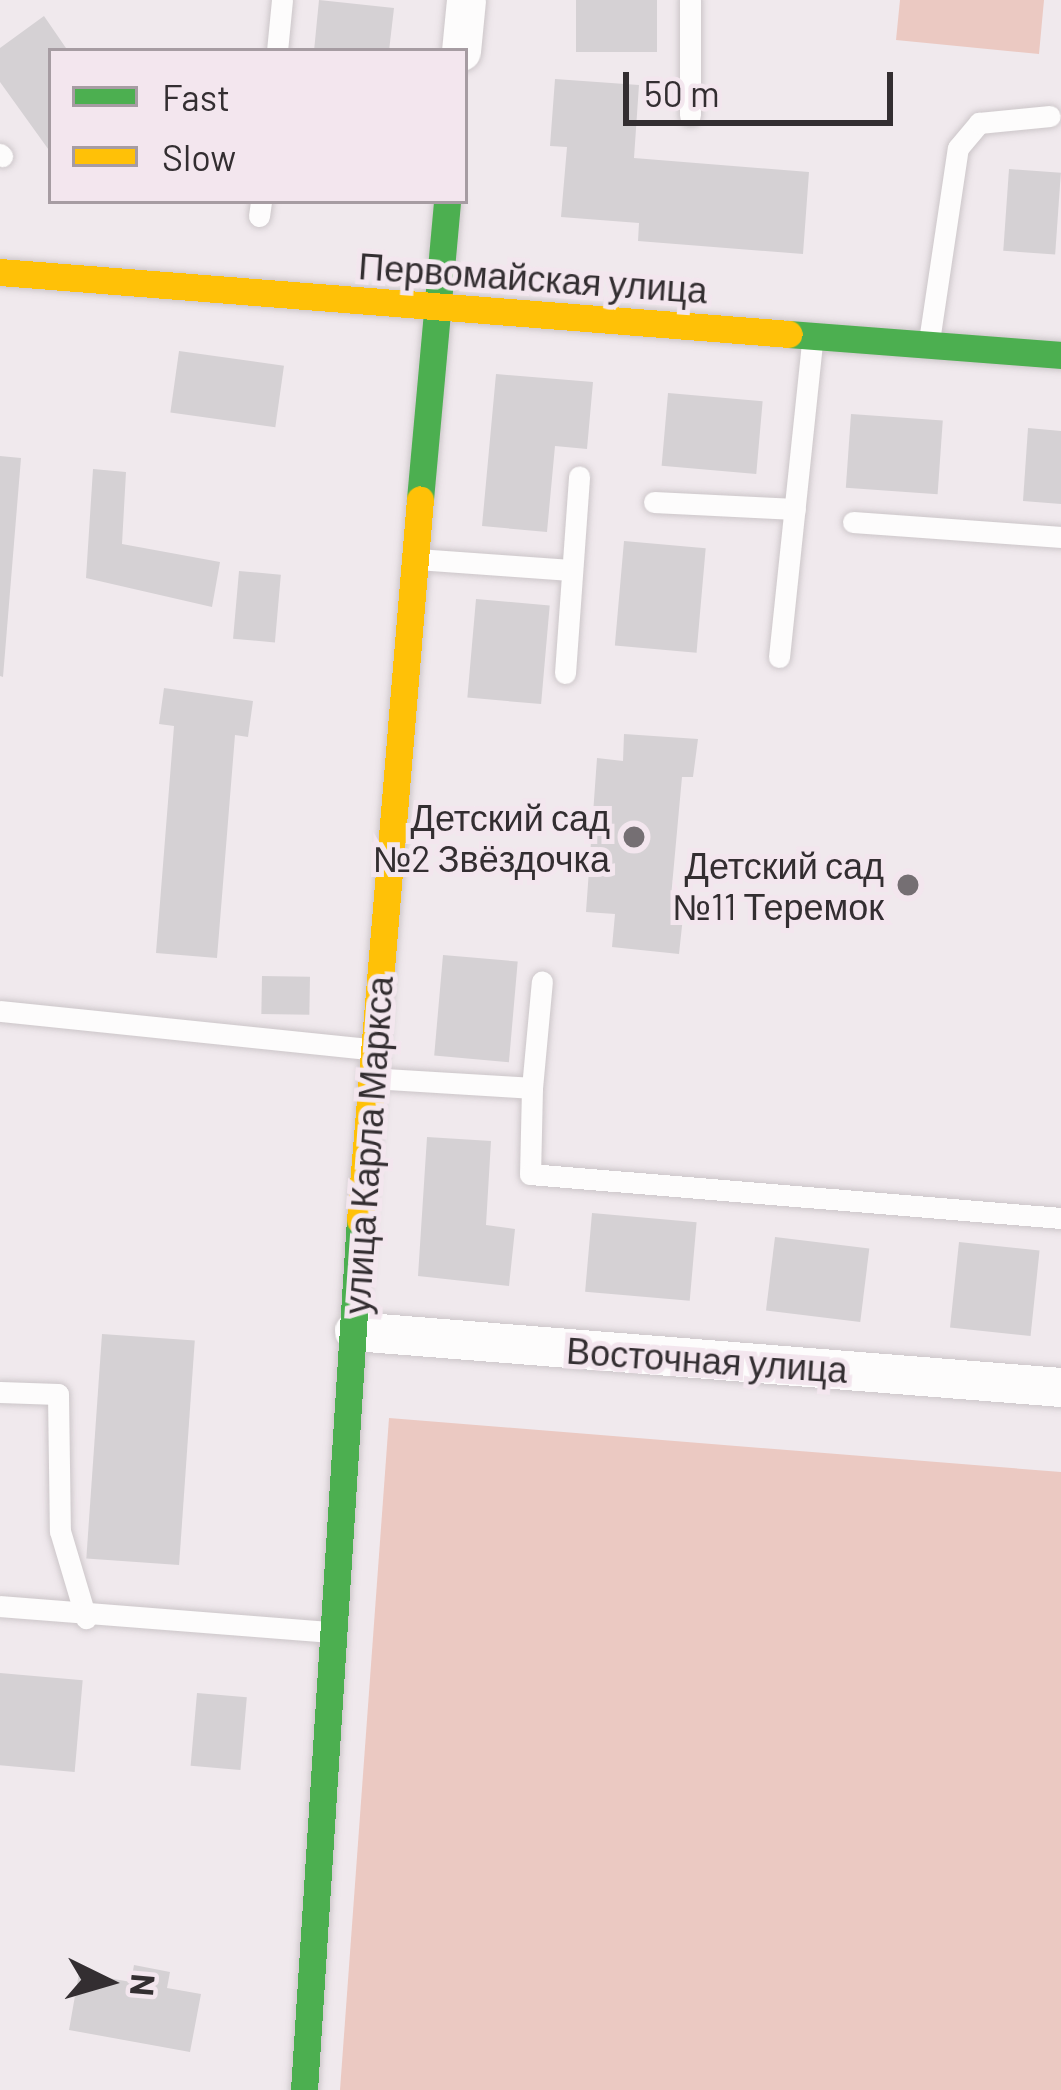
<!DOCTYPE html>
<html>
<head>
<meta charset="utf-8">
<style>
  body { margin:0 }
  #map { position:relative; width:1061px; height:2090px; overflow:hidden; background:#f0e9ed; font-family:Barlow,sans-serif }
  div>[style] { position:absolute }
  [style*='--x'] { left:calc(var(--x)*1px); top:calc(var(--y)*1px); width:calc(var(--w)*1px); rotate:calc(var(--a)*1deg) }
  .green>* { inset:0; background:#ebc9c2 }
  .building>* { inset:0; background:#d5d1d4; transform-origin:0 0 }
  .roads { filter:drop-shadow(0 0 3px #ccc6c9) drop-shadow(0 0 3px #ccc6c9) }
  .lane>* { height:21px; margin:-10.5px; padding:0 10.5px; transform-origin:10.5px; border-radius:10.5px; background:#fdfcfc }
  .street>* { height:39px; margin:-19.5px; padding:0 19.5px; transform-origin:19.5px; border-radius:19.5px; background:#fdfcfc }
  .fast>* { height:27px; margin:-13.5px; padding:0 13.5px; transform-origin:13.5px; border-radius:13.5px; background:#4caf50 }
  .slow>* { height:27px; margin:-13.5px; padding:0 13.5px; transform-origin:13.5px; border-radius:13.5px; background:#ffc107 }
  .dots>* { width:33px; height:33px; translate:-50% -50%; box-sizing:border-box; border:6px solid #f3e6ee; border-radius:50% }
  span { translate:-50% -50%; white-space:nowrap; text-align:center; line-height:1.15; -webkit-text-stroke:10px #f3e6ee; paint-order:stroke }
  .street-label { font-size:36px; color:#332e31 }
  .poi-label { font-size:36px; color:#332e31 }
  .right { translate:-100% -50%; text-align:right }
  .legend { position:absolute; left:48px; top:48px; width:420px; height:156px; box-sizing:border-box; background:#f3e6ee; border:3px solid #a69ca2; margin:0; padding:15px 21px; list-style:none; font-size:36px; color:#332e31 }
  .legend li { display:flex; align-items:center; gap:24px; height:60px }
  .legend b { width:60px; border:3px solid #a69ca2 }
  .north { position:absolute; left:48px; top:1922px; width:120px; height:120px; -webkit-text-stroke:9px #f3e6ee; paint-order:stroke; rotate:95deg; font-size:33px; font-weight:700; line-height:48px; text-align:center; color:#332e31 }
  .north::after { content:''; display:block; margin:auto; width:42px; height:54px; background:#332e31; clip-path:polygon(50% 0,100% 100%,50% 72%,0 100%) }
  .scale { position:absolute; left:623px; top:72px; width:270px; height:54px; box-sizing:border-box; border:6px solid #332e31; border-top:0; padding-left:15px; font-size:36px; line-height:42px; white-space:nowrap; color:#332e31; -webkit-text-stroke:9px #f3e6ee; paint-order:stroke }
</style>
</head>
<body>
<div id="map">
  <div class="green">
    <div style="clip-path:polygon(900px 0,1044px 0,1039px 54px,896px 40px)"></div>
    <div style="clip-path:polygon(389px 1418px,1061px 1472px,1061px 2090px,340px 2090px)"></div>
  </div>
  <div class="building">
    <div style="clip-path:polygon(319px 0,394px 8px,389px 51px,314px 51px)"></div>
    <div style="left:576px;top:0;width:81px;height:52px"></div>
    <div style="clip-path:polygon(44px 16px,68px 51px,51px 51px,51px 153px,0 82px,0 48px)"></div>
    <div style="clip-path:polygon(555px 79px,639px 85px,634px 158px,809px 172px,803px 254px,638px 241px,639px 223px,561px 217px,567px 147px,550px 146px)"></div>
    <div style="left:1009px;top:169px;width:52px;height:82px;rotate:4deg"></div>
    <div style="left:179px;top:351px;width:106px;height:62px;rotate:8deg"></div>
    <div style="clip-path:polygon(496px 374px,593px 382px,587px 449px,555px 446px,547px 532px,482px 526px)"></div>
    <div style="left:668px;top:393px;width:95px;height:73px;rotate:5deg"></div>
    <div style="left:851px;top:414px;width:92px;height:74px;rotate:4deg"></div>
    <div style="clip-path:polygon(1028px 428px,1061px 431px,1061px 504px,1023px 501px)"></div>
    <div style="clip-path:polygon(0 456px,21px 458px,3px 677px,0 676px)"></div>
    <div style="clip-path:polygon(93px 469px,126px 472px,122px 544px,220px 562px,212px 607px,86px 578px)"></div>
    <div style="left:624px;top:541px;width:82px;height:105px;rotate:5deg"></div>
    <div style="left:239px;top:571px;width:42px;height:68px;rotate:5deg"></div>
    <div style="left:476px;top:599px;width:74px;height:99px;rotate:5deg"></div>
    <div style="clip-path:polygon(164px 688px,253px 701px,248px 737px,235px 735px,217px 958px,156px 953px,174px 726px,159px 724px)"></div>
    <div style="clip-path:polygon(624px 734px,698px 739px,693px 777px,682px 777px,671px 897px,685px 898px,679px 954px,612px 947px,615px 914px,586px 912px,597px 758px,623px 761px)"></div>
    <div style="left:443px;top:955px;width:75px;height:101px;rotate:5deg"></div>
    <div style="left:262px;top:976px;width:48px;height:38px;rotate:1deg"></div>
    <div style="clip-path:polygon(427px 1137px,491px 1141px,486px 1225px,515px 1229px,509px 1286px,418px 1276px)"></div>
    <div style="left:592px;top:1213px;width:105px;height:79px;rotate:5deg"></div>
    <div style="left:775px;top:1237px;width:95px;height:74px;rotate:7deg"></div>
    <div style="left:959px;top:1242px;width:81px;height:86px;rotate:6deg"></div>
    <div style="left:102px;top:1334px;width:93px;height:225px;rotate:4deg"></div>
    <div style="left:0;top:1673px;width:83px;height:92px;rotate:5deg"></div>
    <div style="left:197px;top:1693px;width:50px;height:73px;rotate:5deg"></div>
    <div style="clip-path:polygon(134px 1965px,170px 1972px,167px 1988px,201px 1994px,190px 2052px,69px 2030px,79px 1973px,131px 1982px)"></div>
  </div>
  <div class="roads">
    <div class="lane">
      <div style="--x:277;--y:51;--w:51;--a:-84.4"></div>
      <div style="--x:690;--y:115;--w:115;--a:-90"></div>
      <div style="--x:0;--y:154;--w:3;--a:45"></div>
      <div style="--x:259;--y:216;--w:15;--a:-82"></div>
      <div style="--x:929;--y:341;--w:195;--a:-81.5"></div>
      <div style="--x:958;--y:148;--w:33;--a:-50"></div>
      <div style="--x:979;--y:123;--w:71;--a:-5.6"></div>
      <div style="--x:654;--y:502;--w:141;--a:2.8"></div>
      <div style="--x:853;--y:522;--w:209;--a:4.1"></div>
      <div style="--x:417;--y:559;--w:154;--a:4.1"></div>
      <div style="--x:779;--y:657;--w:324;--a:-84"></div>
      <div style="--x:565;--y:673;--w:197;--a:-85.9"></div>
      <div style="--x:0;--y:1011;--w:372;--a:5.9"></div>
      <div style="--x:370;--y:1078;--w:162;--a:3.5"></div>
      <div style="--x:532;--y:1088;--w:107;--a:-84.7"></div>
      <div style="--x:532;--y:1088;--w:86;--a:91.3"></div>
      <div style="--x:530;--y:1174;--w:533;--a:4.74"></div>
      <div style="--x:0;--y:1392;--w:58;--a:2"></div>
      <div style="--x:58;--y:1394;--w:137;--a:89.2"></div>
      <div style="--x:60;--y:1531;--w:91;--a:73.4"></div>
      <div style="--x:0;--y:1606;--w:335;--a:4.5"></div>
    </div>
    <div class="street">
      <div style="--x:461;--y:51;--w:51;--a:-84.4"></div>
      <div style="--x:354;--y:1331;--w:709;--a:4.53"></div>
    </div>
    <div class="fast">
      <div style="--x:789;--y:334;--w:273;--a:4.4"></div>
      <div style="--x:420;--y:499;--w:299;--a:-84.8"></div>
      <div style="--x:304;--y:2090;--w:872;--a:-86.32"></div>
    </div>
    <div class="slow">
      <div style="--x:0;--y:272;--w:791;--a:4.49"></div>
      <div style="--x:360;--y:1220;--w:723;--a:-85.24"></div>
    </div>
  </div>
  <div class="dots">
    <div style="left:634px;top:837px;background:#756f73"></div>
    <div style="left:908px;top:885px;background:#756f73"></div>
  </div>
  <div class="street-label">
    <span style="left:533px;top:277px;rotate:4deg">Первомайская улица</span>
    <span style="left:367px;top:1145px;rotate:-86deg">улица Карла Маркса</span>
    <span style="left:707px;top:1359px;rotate:4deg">Восточная улица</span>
  </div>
  <div class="poi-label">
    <span class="right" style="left:610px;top:837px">Детский сад<br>№2 Звёздочка</span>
    <span class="right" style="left:884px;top:885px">Детский сад<br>№11 Теремок</span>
  </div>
  <ul class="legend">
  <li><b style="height:15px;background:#4caf50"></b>Fast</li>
  <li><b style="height:15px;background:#ffc107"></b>Slow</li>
  </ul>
  <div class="north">N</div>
  <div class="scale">50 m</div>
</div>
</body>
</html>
